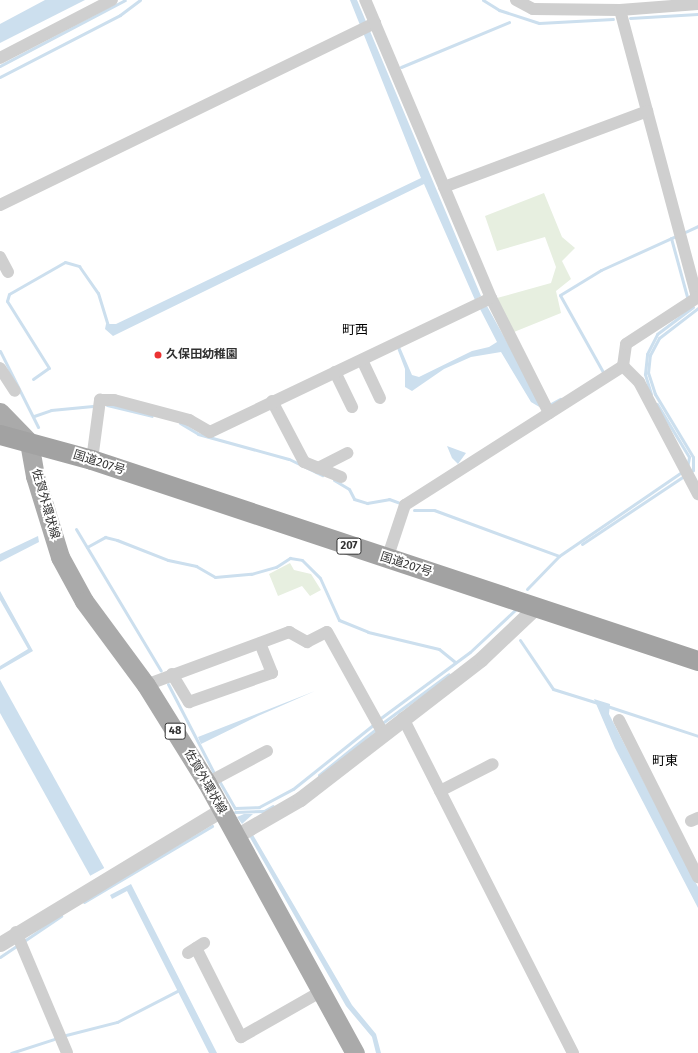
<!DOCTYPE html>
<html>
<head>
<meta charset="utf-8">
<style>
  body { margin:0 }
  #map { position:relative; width:698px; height:1053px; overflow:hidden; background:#fff; font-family:"Fira Sans","Noto Sans JP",sans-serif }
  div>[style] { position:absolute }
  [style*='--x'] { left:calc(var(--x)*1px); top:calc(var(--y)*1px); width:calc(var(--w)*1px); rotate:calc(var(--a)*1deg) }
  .green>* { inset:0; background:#e7efe0 }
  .water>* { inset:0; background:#ccdfee; transform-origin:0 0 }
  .stream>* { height:3px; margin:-1.5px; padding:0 1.5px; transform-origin:1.5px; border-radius:1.5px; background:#ccdfee }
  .minor>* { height:12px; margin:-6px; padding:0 6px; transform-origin:6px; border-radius:6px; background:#cfcfcf }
  .tertiary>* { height:15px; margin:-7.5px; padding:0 7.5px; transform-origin:7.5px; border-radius:7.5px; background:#cfcfcf }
  .primary>* { height:19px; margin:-9.5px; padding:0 9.5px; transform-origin:9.5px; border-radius:9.5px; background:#aaa }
  .trunk>* { height:20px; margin:-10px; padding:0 10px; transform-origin:10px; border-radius:10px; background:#a2a2a2 }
  .dots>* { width:11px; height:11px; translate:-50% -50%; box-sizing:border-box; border:2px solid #fff; border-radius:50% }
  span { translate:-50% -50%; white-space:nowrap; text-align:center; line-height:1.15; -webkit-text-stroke:4px #fff; paint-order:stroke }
  .shield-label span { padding:1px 3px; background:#fff; border:1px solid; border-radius:3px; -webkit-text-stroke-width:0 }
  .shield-label { font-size:11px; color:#323232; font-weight:700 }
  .poi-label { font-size:12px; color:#323232; font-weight:700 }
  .left { translate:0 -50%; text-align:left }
  .street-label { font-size:12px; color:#323232 }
  .neighbourhood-label { font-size:13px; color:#000 }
</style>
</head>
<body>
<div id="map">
  <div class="green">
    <div style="clip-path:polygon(544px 193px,562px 237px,575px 248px,562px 261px,571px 279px,556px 291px,561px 313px,514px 332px,497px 298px,551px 283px,556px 267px,545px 237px,497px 251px,485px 216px)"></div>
    <div style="clip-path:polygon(290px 563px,294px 570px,311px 574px,321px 590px,310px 596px,302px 586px,278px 596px,269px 574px)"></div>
  </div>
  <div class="water">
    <div style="clip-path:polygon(45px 0,85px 0,0 43px,0 24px)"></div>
    <div style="clip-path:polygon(350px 0,357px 0,481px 296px,475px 300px,424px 184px,113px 336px,105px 329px,106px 324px,116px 324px,421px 178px)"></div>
    <div style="clip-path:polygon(487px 306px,542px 405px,541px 408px,531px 402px,501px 352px,471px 357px,444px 369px,412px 391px,405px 387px,405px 369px,397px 348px,400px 347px,412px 375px,419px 377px,472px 351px,489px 347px,497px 342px,480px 309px)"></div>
    <div style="clip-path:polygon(447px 446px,466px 453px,458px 464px,452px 458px)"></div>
    <div style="clip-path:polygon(38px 536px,39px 542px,0 562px,0 554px)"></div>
    <div style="clip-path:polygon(0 591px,33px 651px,0 670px,0 666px,28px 649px,0 600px)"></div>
    <div style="left:0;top:680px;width:215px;height:16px;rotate:61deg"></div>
    <div style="clip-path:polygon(315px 691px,258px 716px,201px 744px,198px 737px)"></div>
    <div style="clip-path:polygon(594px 699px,610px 704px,609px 714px,698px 887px,698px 908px,615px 748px)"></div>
    <div style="clip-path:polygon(244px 814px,253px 814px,242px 824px,237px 817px)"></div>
    <div style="clip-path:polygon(252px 833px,352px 1005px,376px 1034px,381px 1053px,376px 1053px,372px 1037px,346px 1006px,249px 836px)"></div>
    <div style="clip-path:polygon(131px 884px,217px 1053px,209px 1053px,127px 891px,112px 899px,110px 895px)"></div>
  </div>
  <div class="stream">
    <div style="--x:483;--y:0;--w:19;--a:32"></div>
    <div style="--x:499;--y:10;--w:42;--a:18"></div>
    <div style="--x:539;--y:23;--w:74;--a:-3.1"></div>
    <div style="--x:630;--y:18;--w:68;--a:-3.4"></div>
    <div style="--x:0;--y:66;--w:141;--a:-27.8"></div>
    <div style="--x:401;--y:67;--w:117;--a:-22.6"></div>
    <div style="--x:0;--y:77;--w:135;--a:-27.3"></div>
    <div style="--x:120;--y:15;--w:25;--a:-37"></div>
    <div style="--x:683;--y:233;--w:17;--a:-25"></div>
    <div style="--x:671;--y:238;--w:64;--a:74.7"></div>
    <div style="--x:0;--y:351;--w:85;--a:63.4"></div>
    <div style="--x:603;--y:372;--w:88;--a:-119.2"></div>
    <div style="--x:560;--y:295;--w:48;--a:-31.4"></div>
    <div style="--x:601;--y:270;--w:85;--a:-24.4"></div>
    <div style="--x:33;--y:379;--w:19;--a:-35"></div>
    <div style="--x:49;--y:368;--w:79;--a:-122.1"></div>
    <div style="--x:7;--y:301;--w:7;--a:-74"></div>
    <div style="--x:9;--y:294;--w:64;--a:-29.7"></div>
    <div style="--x:65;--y:262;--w:15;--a:16"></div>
    <div style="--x:79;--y:266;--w:33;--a:55"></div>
    <div style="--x:98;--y:293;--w:34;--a:73"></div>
    <div style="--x:651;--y:394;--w:21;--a:-107"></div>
    <div style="--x:645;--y:374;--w:20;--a:-84"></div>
    <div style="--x:647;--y:354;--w:22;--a:-63"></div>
    <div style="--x:657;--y:334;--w:45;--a:-36.9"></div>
    <div style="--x:657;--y:404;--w:62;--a:58.9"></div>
    <div style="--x:689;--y:457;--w:11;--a:100"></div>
    <div style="--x:107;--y:405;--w:46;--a:13.7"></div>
    <div style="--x:549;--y:405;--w:13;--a:-29"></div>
    <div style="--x:34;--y:416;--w:18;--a:-19"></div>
    <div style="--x:51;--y:410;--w:42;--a:-5.4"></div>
    <div style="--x:180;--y:423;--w:21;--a:31"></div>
    <div style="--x:198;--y:434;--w:94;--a:15.4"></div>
    <div style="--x:289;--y:459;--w:37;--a:26"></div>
    <div style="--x:689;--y:473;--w:5;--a:-37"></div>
    <div style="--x:693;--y:470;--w:13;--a:-90"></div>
    <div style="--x:693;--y:457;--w:74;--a:-121.1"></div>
    <div style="--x:655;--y:394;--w:22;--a:-108"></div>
    <div style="--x:648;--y:373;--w:18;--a:-84"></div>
    <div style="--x:650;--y:355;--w:19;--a:-62"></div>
    <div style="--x:659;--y:338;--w:49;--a:-37.6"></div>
    <div style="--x:334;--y:480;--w:17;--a:31"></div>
    <div style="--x:349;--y:489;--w:11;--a:63"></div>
    <div style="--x:354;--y:499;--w:14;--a:17"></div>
    <div style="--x:367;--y:503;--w:22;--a:-10"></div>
    <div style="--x:389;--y:499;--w:12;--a:20"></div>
    <div style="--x:414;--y:510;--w:20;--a:0"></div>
    <div style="--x:434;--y:510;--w:133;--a:20.2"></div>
    <div style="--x:76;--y:529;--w:165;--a:59.1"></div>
    <div style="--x:582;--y:544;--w:123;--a:-33.7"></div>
    <div style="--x:87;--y:547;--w:21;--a:-29"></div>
    <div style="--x:105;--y:537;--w:12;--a:14"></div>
    <div style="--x:117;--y:540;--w:55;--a:21.4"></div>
    <div style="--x:168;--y:560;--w:29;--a:12"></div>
    <div style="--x:196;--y:566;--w:22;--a:30"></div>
    <div style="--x:215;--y:577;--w:36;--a:-5"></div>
    <div style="--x:251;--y:574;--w:26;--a:-16"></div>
    <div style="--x:276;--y:567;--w:17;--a:-33"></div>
    <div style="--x:290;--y:558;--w:12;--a:9"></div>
    <div style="--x:302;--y:560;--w:25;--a:45"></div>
    <div style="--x:320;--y:578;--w:46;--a:65.7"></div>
    <div style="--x:339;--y:620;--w:31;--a:22"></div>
    <div style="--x:368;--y:632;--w:73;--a:13.5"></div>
    <div style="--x:439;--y:649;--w:21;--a:39"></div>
    <div style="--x:527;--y:589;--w:46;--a:-45.9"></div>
    <div style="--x:559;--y:556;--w:150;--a:-34.4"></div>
    <div style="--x:520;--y:640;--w:59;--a:56"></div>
    <div style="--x:553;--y:689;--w:47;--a:17.3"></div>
    <div style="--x:168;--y:684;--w:102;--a:62.7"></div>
    <div style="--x:607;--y:706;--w:96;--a:18.2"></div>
    <div style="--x:378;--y:720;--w:114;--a:-36.5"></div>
    <div style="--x:470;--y:652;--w:62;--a:-43"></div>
    <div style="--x:381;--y:724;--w:84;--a:-36.3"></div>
    <div style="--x:319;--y:775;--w:75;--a:-39"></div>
    <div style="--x:218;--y:779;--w:34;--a:60"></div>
    <div style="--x:235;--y:808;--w:24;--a:-2"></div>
    <div style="--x:259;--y:807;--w:38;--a:-28"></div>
    <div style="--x:293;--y:789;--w:104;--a:-38.7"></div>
    <div style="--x:235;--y:812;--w:29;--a:-2"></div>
    <div style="--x:264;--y:811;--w:10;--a:-29"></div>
    <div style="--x:84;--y:902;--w:149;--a:-30.7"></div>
    <div style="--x:24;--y:941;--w:45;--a:-34"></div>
    <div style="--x:0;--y:957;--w:22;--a:-34"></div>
    <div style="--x:66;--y:1035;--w:53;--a:-14.3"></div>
    <div style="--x:117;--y:1022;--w:68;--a:-27.3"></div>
    <div style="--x:11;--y:1053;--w:45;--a:-18"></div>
  </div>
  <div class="minor">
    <div style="--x:516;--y:0;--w:19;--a:28"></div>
    <div style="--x:533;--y:9;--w:87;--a:0.7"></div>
    <div style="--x:620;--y:10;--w:78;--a:-4.4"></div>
    <div style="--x:620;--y:10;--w:298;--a:75"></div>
    <div style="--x:0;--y:58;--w:126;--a:-27.4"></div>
    <div style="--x:444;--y:187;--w:217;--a:-20.5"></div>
    <div style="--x:0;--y:205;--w:417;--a:-25.9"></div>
    <div style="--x:375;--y:23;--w:25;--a:-113"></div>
    <div style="--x:0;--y:257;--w:17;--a:62"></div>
    <div style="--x:491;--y:298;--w:129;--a:63.2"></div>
    <div style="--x:362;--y:360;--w:42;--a:64.7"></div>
    <div style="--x:623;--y:366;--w:23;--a:45"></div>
    <div style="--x:639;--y:382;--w:127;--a:62.2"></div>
    <div style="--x:0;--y:368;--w:27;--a:57"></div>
    <div style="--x:335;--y:372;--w:39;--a:64"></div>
    <div style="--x:272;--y:401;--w:69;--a:62.3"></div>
    <div style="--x:304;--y:462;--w:40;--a:22"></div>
    <div style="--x:92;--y:460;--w:61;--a:-82.4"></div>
    <div style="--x:100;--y:400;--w:14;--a:0"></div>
    <div style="--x:114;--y:400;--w:78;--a:14.9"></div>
    <div style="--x:189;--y:420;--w:24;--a:30"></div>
    <div style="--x:210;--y:432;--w:311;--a:-25.5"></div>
    <div style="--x:491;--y:298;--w:298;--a:-112.9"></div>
    <div style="--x:318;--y:468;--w:33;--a:-27"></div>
    <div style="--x:387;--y:559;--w:57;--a:-71.6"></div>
    <div style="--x:405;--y:505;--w:259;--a:-32.5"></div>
    <div style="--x:623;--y:366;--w:22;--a:-82"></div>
    <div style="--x:626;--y:344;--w:86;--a:-33.1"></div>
    <div style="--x:172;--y:674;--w:33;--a:59"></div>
    <div style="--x:189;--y:702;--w:88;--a:-19.3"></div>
    <div style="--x:272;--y:673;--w:32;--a:-112"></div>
    <div style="--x:146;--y:685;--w:153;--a:-20.3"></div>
    <div style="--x:289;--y:632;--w:21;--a:29"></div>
    <div style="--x:307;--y:642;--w:22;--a:-27"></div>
    <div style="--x:327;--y:632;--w:115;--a:61"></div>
    <div style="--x:403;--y:718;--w:376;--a:63.1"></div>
    <div style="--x:619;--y:720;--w:176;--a:63.3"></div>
    <div style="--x:207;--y:783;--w:68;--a:-28.1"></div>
    <div style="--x:440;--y:791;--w:59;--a:-27"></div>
    <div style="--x:691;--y:821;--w:8;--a:-23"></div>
    <div style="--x:16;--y:932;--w:131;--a:67.1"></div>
    <div style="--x:196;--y:948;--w:100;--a:63.2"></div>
    <div style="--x:241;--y:1037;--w:93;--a:-29.6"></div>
    <div style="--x:188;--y:953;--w:19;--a:-32"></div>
  </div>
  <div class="tertiary">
    <div style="--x:236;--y:836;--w:74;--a:-30"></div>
    <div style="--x:300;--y:799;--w:229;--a:-37.7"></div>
    <div style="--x:481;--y:659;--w:76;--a:-43.4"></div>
    <div style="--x:0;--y:944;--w:258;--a:-31.2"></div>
  </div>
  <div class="primary">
    <div style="--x:0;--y:412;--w:42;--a:46"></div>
    <div style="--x:29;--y:442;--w:35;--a:80"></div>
    <div style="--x:35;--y:476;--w:85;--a:72.8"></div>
    <div style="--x:60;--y:557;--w:50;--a:61.4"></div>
    <div style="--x:84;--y:601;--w:104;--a:53.6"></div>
    <div style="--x:146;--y:685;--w:115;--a:58.1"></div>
    <div style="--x:207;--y:783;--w:308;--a:61.3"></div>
  </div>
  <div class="trunk">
    <div style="--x:0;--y:435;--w:95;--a:15.2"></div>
    <div style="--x:92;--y:460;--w:638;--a:18.35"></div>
  </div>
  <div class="dots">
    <div style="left:158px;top:355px;background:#eb3232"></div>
  </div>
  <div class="shield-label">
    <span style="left:349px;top:546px">207</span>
    <span style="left:175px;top:731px">48</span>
  </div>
  <div class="poi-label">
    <span class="left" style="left:166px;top:355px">久保田幼稚園</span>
  </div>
  <div class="street-label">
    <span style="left:99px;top:463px;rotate:18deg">国道207号</span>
    <span style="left:45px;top:504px;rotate:74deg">佐賀外環状線</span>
    <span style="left:406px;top:565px;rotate:18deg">国道207号</span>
    <span style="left:205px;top:782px;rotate:60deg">佐賀外環状線</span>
  </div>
  <div class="neighbourhood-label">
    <span style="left:355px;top:330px">町西</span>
    <span style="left:665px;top:761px">町東</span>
  </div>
</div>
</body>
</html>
